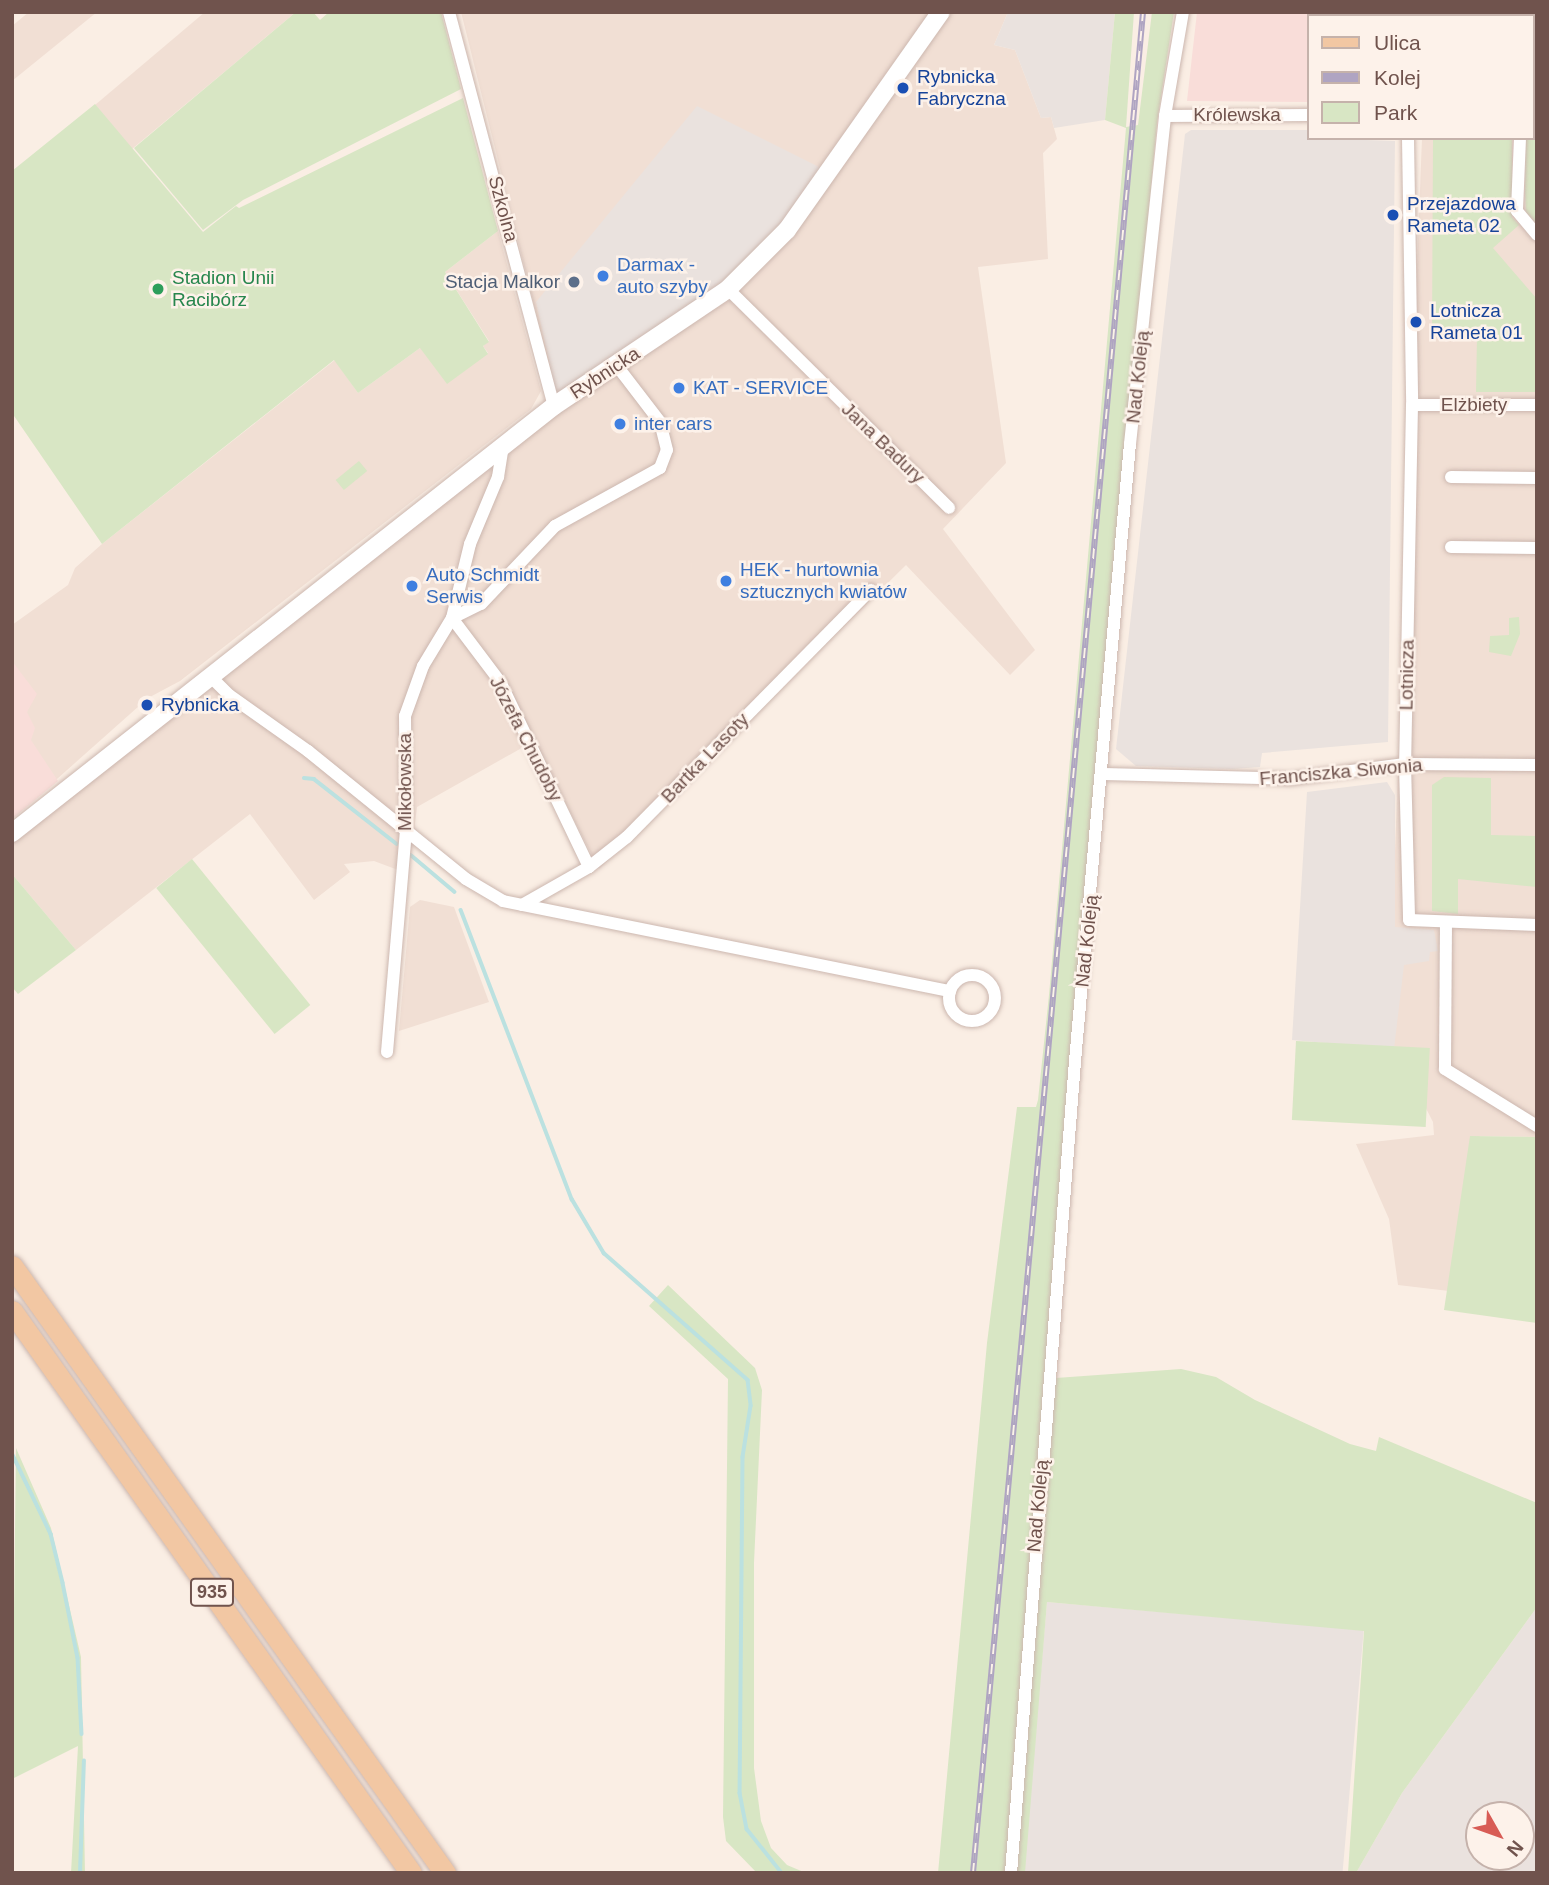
<!DOCTYPE html>
<html>
<head>
<meta charset="utf-8">
<style>
  body { margin:0 }
  #map { position:relative; width:1549px; height:1885px; overflow:hidden; background:#faeee4; font-family:Arial,sans-serif }
  div>[style] { position:absolute }
  [style*='--x'] { left:calc(var(--x)*1px); top:calc(var(--y)*1px); width:calc(var(--w)*1px); rotate:calc(var(--a)*1deg) }
  .residential>* { inset:0; background:#f1dfd4 }
  .commercial>* { inset:0; background:#f9ddd9 }
  .industrial>* { inset:0; background:#eae2de; transform-origin:0 0 }
  .green>* { inset:0; background:#d8e6c4; transform-origin:0 0 }
  .stream>* { height:3.5px; margin:-1.75px; padding:0 1.75px; transform-origin:1.75px; border-radius:1.75px; background:#bbe1e0 }
  .roads { filter:drop-shadow(0 0 2px #ccb7af) drop-shadow(0 0 2px #ccb7af) }
  .street>* { height:12px; margin:-6px; padding:0 6px; transform-origin:6px; border-radius:6px; background:#fff }
  .street>.ring { margin:-6px; padding:0; box-sizing:content-box; background:none; border:12px solid #fff; border-radius:50% }
  .secondary>* { height:18px; margin:-9px; padding:0 9px; transform-origin:9px; border-radius:9px; background:#fff }
  .primary>* { height:21px; margin:-10.5px; padding:0 10.5px; transform-origin:10.5px; border-radius:10.5px; background:#f2c7a3 }
  .rail>* { height:6px; margin-top:-3px; transform-origin:0; background:repeating-linear-gradient(90deg,#fdf2ea 0 10px,#afa4c2 0 20px); box-sizing:border-box; border-block:2px solid #afa4c2 }
  .dots>* { width:19px; height:19px; translate:-50% -50%; box-sizing:border-box; border:4px solid #fdf2ea; border-radius:50% }
  span { translate:-50% -50%; white-space:nowrap; text-align:center; line-height:1.15; -webkit-text-stroke:5px #fdf2ea; paint-order:stroke }
  .shield-label span { padding:2px 5px; background:#fdf2ea; border:2px solid; border-radius:5px; -webkit-text-stroke-width:0 }
  .shield-label { font-size:18px; color:#70534d; font-weight:700 }
  .transit-label { font-size:19px; color:#164399 }
  .left { translate:0 -50%; text-align:left }
  .street-label { font-size:19px; color:#70534d }
  .shop-label { font-size:19px; color:#366cbe }
  .leisure-label { font-size:19px; color:#27864d }
  .service-label { font-size:19px; color:#4e5e75 }
  .right { translate:-100% -50%; text-align:right }
  .frame { position:absolute; inset:0; border:14px solid #70534d; pointer-events:none }
  .legend { position:absolute; left:1307px; top:14px; width:228px; height:126px; box-sizing:border-box; background:#fdf2ea; border:2px solid #c5b2ab; margin:0; padding:9px 12px; list-style:none; font-size:21px; color:#70534d }
  .legend li { display:flex; align-items:center; gap:14px; height:35px }
  .legend b { width:35px; border:2px solid #c5b2ab }
  .north { position:absolute; left:1465px; top:1801px; width:70px; height:70px; box-sizing:border-box; background:#fdf2ea; border:2px solid #c5b2ab; border-radius:50%; rotate:130deg; font-size:19px; font-weight:700; line-height:28px; text-align:center; color:#70534d }
  .north::after { content:''; display:block; margin:auto; width:24px; height:32px; background:#d85c55; clip-path:polygon(50% 0,100% 100%,50% 72%,0 100%) }
</style>
</head>
<body>
<div id="map">
  <div class="residential">
    <div style="clip-path:polygon(29px 12px,97px 12px,12px 81px,12px 26px)"></div>
    <div style="clip-path:polygon(205px 12px,296px 12px,132px 149px,95px 105px)"></div>
    <div style="clip-path:polygon(461px 12px,932px 12px,781px 228px,557px 397px)"></div>
    <div style="clip-path:polygon(949px 12px,1008px 12px,994px 45px,1015px 50px,1041px 118px,1051px 117px,1057px 139px,1043px 153px,1048px 259px,978px 267px,1006px 463px,943px 529px,1035px 650px,1010px 675px,906px 565px,599px 869px,534px 741px,417px 807px,409px 870px,398px 870px,374px 861px,344px 864px,350px 872px,314px 900px,250px 814px,76px 950px,12px 874px,12px 844px,515px 444px,764px 267px,793px 234px)"></div>
    <div style="clip-path:polygon(1537px 45px,1537px 1137px,1480px 1136px,1449px 1291px,1398px 1285px,1389px 1219px,1356px 1144px,1434px 1135px,1433px 1122px,1394px 1046px,1392px 930px,1422px 138px,1533px 138px)"></div>
    <div style="clip-path:polygon(498px 231px,541px 391px,531px 409px,180px 681px,148px 698px,12px 819px,12px 625px,68px 585px,75px 568px,102px 544px,335px 360px,358px 393px,420px 348px,488px 353px,483px 346px,489px 341px,445px 272px)"></div>
    <div style="clip-path:polygon(420px 900px,454px 907px,489px 1002px,399px 1031px,410px 907px)"></div>
  </div>
  <div class="commercial">
    <div style="clip-path:polygon(1197px 12px,1472px 12px,1475px 16px,1309px 16px,1309px 102px,1187px 101px)"></div>
    <div style="clip-path:polygon(12px 661px,37px 694px,27px 712px,35px 728px,31px 740px,58px 781px,12px 819px)"></div>
  </div>
  <div class="industrial">
    <div style="clip-path:polygon(1008px 12px,1115px 12px,1105px 120px,1054px 128px,1051px 117px,1041px 118px,1015px 50px,994px 45px)"></div>
    <div style="clip-path:polygon(697px 106px,823px 169px,781px 228px,725px 287px,557px 397px,536px 302px)"></div>
    <div style="clip-path:polygon(1191px 130px,1309px 130px,1309px 138px,1395px 141px,1388px 742px,1262px 753px,1260px 767px,1232px 769px,1136px 766px,1116px 749px,1185px 134px)"></div>
    <div style="clip-path:polygon(1387px 782px,1395px 795px,1395px 927px,1434px 930px,1438px 951px,1430px 952px,1429px 961px,1404px 965px,1394px 1049px,1292px 1040px,1307px 792px)"></div>
    <div style="left:1047px;top:1602px;width:318px;height:272px;rotate:5deg"></div>
    <div style="clip-path:polygon(evenodd,1537px 1607px,1537px 1873px,1356px 1873px,1402px 1793px,1537px 1607px,1479px 1815px,1521px 1815px,1521px 1857px,1479px 1857px,1479px 1815px)"></div>
  </div>
  <div class="green">
    <div style="clip-path:polygon(296px 12px,313px 12px,320px 20px,329px 12px,441px 12px,461px 89px,243px 200px,203px 230px,134px 148px)"></div>
    <div style="clip-path:polygon(1115px 12px,1134px 12px,1126px 127px,1138px 125px,1152px 12px,1174px 12px,1157px 123px,1096px 781px,1056px 1378px,1181px 1369px,1216px 1377px,1255px 1400px,1350px 1444px,1376px 1451px,1379px 1437px,1537px 1503px,1537px 1607px,1402px 1793px,1356px 1873px,1348px 1873px,1364px 1631px,1047px 1602px,1025px 1873px,938px 1873px,987px 1343px,1017px 1107px,1036px 1107px,1038px 1100px,1049px 995px,1126px 128px,1105px 120px)"></div>
    <div style="left:1537px;top:45px;width:63px;height:4px;rotate:90deg"></div>
    <div style="clip-path:polygon(463px 98px,498px 231px,445px 272px,489px 342px,483px 346px,488px 354px,447px 384px,420px 348px,358px 393px,334px 360px,102px 544px,12px 413px,12px 171px,95px 104px,203px 232px,236px 206px,239px 208px)"></div>
    <div style="clip-path:polygon(1533px 129px,1537px 129px,1537px 224px,1526px 212px,1525px 191px,1526px 138px,1533px 138px)"></div>
    <div style="clip-path:polygon(1433px 138px,1512px 138px,1512px 217px,1519px 225px,1493px 248px,1537px 299px,1537px 392px,1476px 392px,1477px 335px,1432px 336px)"></div>
    <div style="left:359px;top:461px;width:13px;height:30px;rotate:51deg"></div>
    <div style="clip-path:polygon(1519px 617px,1520px 634px,1511px 656px,1489px 652px,1490px 636px,1509px 635px,1509px 618px)"></div>
    <div style="clip-path:polygon(1444px 777px,1491px 778px,1491px 835px,1537px 836px,1537px 887px,1458px 879px,1458px 914px,1432px 911px,1432px 785px)"></div>
    <div style="left:192px;top:859px;width:188px;height:46px;rotate:51deg"></div>
    <div style="clip-path:polygon(12px 874px,76px 950px,18px 994px,12px 987px)"></div>
    <div style="left:1296px;top:1041px;width:134px;height:79px;rotate:3deg"></div>
    <div style="clip-path:polygon(1470px 1136px,1537px 1137px,1537px 1323px,1444px 1310px)"></div>
    <div style="clip-path:polygon(668px 1285px,755px 1368px,762px 1390px,754px 1563px,754px 1768px,761px 1821px,771px 1848px,787px 1865px,806px 1873px,757px 1873px,726px 1841px,723px 1817px,728px 1379px,649px 1306px)"></div>
    <div style="clip-path:polygon(16px 1448px,51px 1528px,81px 1657px,85px 1873px,71px 1873px,78px 1746px,12px 1779px)"></div>
  </div>
  <div class="stream">
    <div style="--x:304;--y:778;--w:10;--a:6"></div>
    <div style="--x:314;--y:779;--w:105;--a:38.1"></div>
    <div style="--x:411;--y:855;--w:57;--a:40.1"></div>
    <div style="--x:461;--y:910;--w:310;--a:69"></div>
    <div style="--x:572;--y:1199;--w:63;--a:59.3"></div>
    <div style="--x:604;--y:1253;--w:192;--a:41.4"></div>
    <div style="--x:748;--y:1380;--w:26;--a:83"></div>
    <div style="--x:751;--y:1406;--w:52;--a:98.9"></div>
    <div style="--x:743;--y:1457;--w:336;--a:90.5"></div>
    <div style="--x:740;--y:1793;--w:37;--a:79"></div>
    <div style="--x:747;--y:1829;--w:56;--a:51.5"></div>
    <div style="--x:12;--y:1453;--w:90;--a:64.3"></div>
    <div style="--x:51;--y:1534;--w:50;--a:76.2"></div>
    <div style="--x:63;--y:1583;--w:76;--a:78.7"></div>
    <div style="--x:78;--y:1658;--w:76;--a:87"></div>
    <div style="--x:80;--y:1873;--w:112;--a:-88"></div>
  </div>
  <div class="roads">
    <div class="street">
      <div style="--x:449;--y:12;--w:408;--a:75.1"></div>
      <div style="--x:1533;--y:37;--w:4;--a:-27"></div>
      <div style="--x:1165;--y:116;--w:144;--a:-0.4"></div>
      <div style="--x:1533;--y:116;--w:4;--a:0"></div>
      <div style="--x:1408;--y:138;--w:267;--a:89.1"></div>
      <div style="--x:1412;--y:405;--w:359;--a:91.1"></div>
      <div style="--x:1405;--y:764;--w:156;--a:88.5"></div>
      <div style="--x:1409;--y:920;--w:128;--a:2.2"></div>
      <div style="--x:1520;--y:138;--w:73;--a:92.4"></div>
      <div style="--x:1517;--y:211;--w:31;--a:50"></div>
      <div style="--x:728;--y:289;--w:311;--a:44.7"></div>
      <div style="--x:1412;--y:405;--w:125;--a:0"></div>
      <div style="--x:1451;--y:477;--w:86;--a:0.7"></div>
      <div style="--x:1451;--y:547;--w:86;--a:0.7"></div>
      <div style="--x:209;--y:675;--w:28;--a:45"></div>
      <div style="--x:229;--y:695;--w:97;--a:35.3"></div>
      <div style="--x:308;--y:751;--w:203;--a:39"></div>
      <div style="--x:466;--y:879;--w:43;--a:30.7"></div>
      <div style="--x:503;--y:901;--w:456;--a:11.4"></div>
      <div style="--x:1104;--y:774;--w:185;--a:1.5"></div>
      <div style="--x:1289;--y:779;--w:117;--a:-7.4"></div>
      <div style="--x:1405;--y:764;--w:132;--a:0.4"></div>
      <div style="--x:589;--y:867;--w:204;--a:-115.6"></div>
      <div style="--x:501;--y:683;--w:81;--a:-127"></div>
      <div style="--x:452;--y:618;--w:32;--a:-26"></div>
      <div style="--x:481;--y:604;--w:108;--a:-46.5"></div>
      <div style="--x:555;--y:526;--w:120;--a:-28.9"></div>
      <div style="--x:660;--y:468;--w:19;--a:-69"></div>
      <div style="--x:667;--y:450;--w:29;--a:-104"></div>
      <div style="--x:660;--y:422;--w:71;--a:-127.5"></div>
      <div style="--x:522;--y:905;--w:77;--a:-29.6"></div>
      <div style="--x:589;--y:867;--w:48;--a:-38.3"></div>
      <div style="--x:627;--y:837;--w:347;--a:-45.4"></div>
      <div style="--x:1446;--y:922;--w:147;--a:90.4"></div>
      <div style="--x:1445;--y:1069;--w:108;--a:31.8"></div>
      <div class="ring" style="left:949px;top:975px;width:34px;height:34px"></div>
      <div style="--x:387;--y:1052;--w:222;--a:-85.1"></div>
      <div style="--x:406;--y:831;--w:115;--a:-90.5"></div>
      <div style="--x:405;--y:716;--w:53;--a:-70.2"></div>
      <div style="--x:423;--y:666;--w:56;--a:-58.9"></div>
      <div style="--x:452;--y:618;--w:76;--a:-76.3"></div>
      <div style="--x:470;--y:544;--w:73;--a:-67.3"></div>
      <div style="--x:498;--y:477;--w:31;--a:-81"></div>
      <div style="--x:1011;--y:1873;--w:815;--a:-85.49"></div>
      <div style="--x:1075;--y:1061;--w:619;--a:-84.91"></div>
      <div style="--x:1130;--y:444;--w:330;--a:-83.9"></div>
      <div style="--x:1165;--y:116;--w:106;--a:-80.2"></div>
    </div>
    <div class="secondary">
      <div style="--x:12;--y:833;--w:690;--a:-38.23"></div>
      <div style="--x:554;--y:406;--w:210;--a:-33.9"></div>
      <div style="--x:728;--y:289;--w:83;--a:-45"></div>
      <div style="--x:787;--y:230;--w:267;--a:-54.8"></div>
    </div>
    <div class="primary">
      <div style="--x:12;--y:1266;--w:746;--a:54.5"></div>
      <div style="--x:12;--y:1311;--w:689;--a:54.63"></div>
    </div>
  </div>
  <div class="rail">
    <div style="--x:973;--y:1873;--w:1869;--a:-84.78"></div>
  </div>
  <div class="dots">
    <div style="left:903px;top:88px;background:#1a4fb4"></div>
    <div style="left:1393px;top:215px;background:#1a4fb4"></div>
    <div style="left:603px;top:276px;background:#3f7fe0"></div>
    <div style="left:574px;top:282px;background:#5c6f8a"></div>
    <div style="left:158px;top:289px;background:#2e9e5b"></div>
    <div style="left:1416px;top:322px;background:#1a4fb4"></div>
    <div style="left:679px;top:388px;background:#3f7fe0"></div>
    <div style="left:620px;top:424px;background:#3f7fe0"></div>
    <div style="left:726px;top:581px;background:#3f7fe0"></div>
    <div style="left:412px;top:586px;background:#3f7fe0"></div>
    <div style="left:147px;top:705px;background:#1a4fb4"></div>
  </div>
  <div class="shield-label">
    <span style="left:212px;top:1592px">935</span>
  </div>
  <div class="transit-label">
    <span class="left" style="left:917px;top:88px">Rybnicka<br>Fabryczna</span>
    <span class="left" style="left:1407px;top:215px">Przejazdowa<br>Rameta 02</span>
    <span class="left" style="left:1430px;top:322px">Lotnicza<br>Rameta 01</span>
    <span class="left" style="left:161px;top:705px">Rybnicka</span>
  </div>
  <div class="street-label">
    <span style="left:1237px;top:115px">Królewska</span>
    <span style="left:503px;top:209px;rotate:75deg">Szkolna</span>
    <span style="left:605px;top:373px;rotate:-33deg">Rybnicka</span>
    <span style="left:1138px;top:377px;rotate:-84deg">Nad Koleją</span>
    <span style="left:1474px;top:405px">Elżbiety</span>
    <span style="left:883px;top:443px;rotate:44deg">Jana Badury</span>
    <span style="left:1407px;top:675px;rotate:-89deg">Lotnicza</span>
    <span style="left:526px;top:739px;rotate:63deg">Józefa Chudoby</span>
    <span style="left:705px;top:758px;rotate:-46deg">Bartka Lasoty</span>
    <span style="left:1341px;top:772px;rotate:-5deg">Franciszka Siwonia</span>
    <span style="left:405px;top:782px;rotate:-90deg">Mikołowska</span>
    <span style="left:1087px;top:941px;rotate:-84deg">Nad Koleją</span>
    <span style="left:1038px;top:1506px;rotate:-85deg">Nad Koleją</span>
  </div>
  <div class="shop-label">
    <span class="left" style="left:617px;top:276px">Darmax -<br>auto szyby</span>
    <span class="left" style="left:693px;top:388px">KAT - SERVICE</span>
    <span class="left" style="left:634px;top:424px">inter cars</span>
    <span class="left" style="left:740px;top:581px">HEK - hurtownia<br>sztucznych kwiatów</span>
    <span class="left" style="left:426px;top:586px">Auto Schmidt<br>Serwis</span>
  </div>
  <div class="leisure-label">
    <span class="left" style="left:172px;top:289px">Stadion Unii<br>Racibórz</span>
  </div>
  <div class="service-label">
    <span class="right" style="left:560px;top:282px">Stacja Malkor</span>
  </div>
  <div class="frame"></div>
  <ul class="legend">
  <li><b style="height:9px;background:#f2c7a3"></b>Ulica</li>
  <li><b style="height:9px;background:#afa4c2"></b>Kolej</li>
  <li><b style="height:19px;background:#d8e6c4"></b>Park</li>
  </ul>
  <div class="north">N</div>
</div>
</body>
</html>
